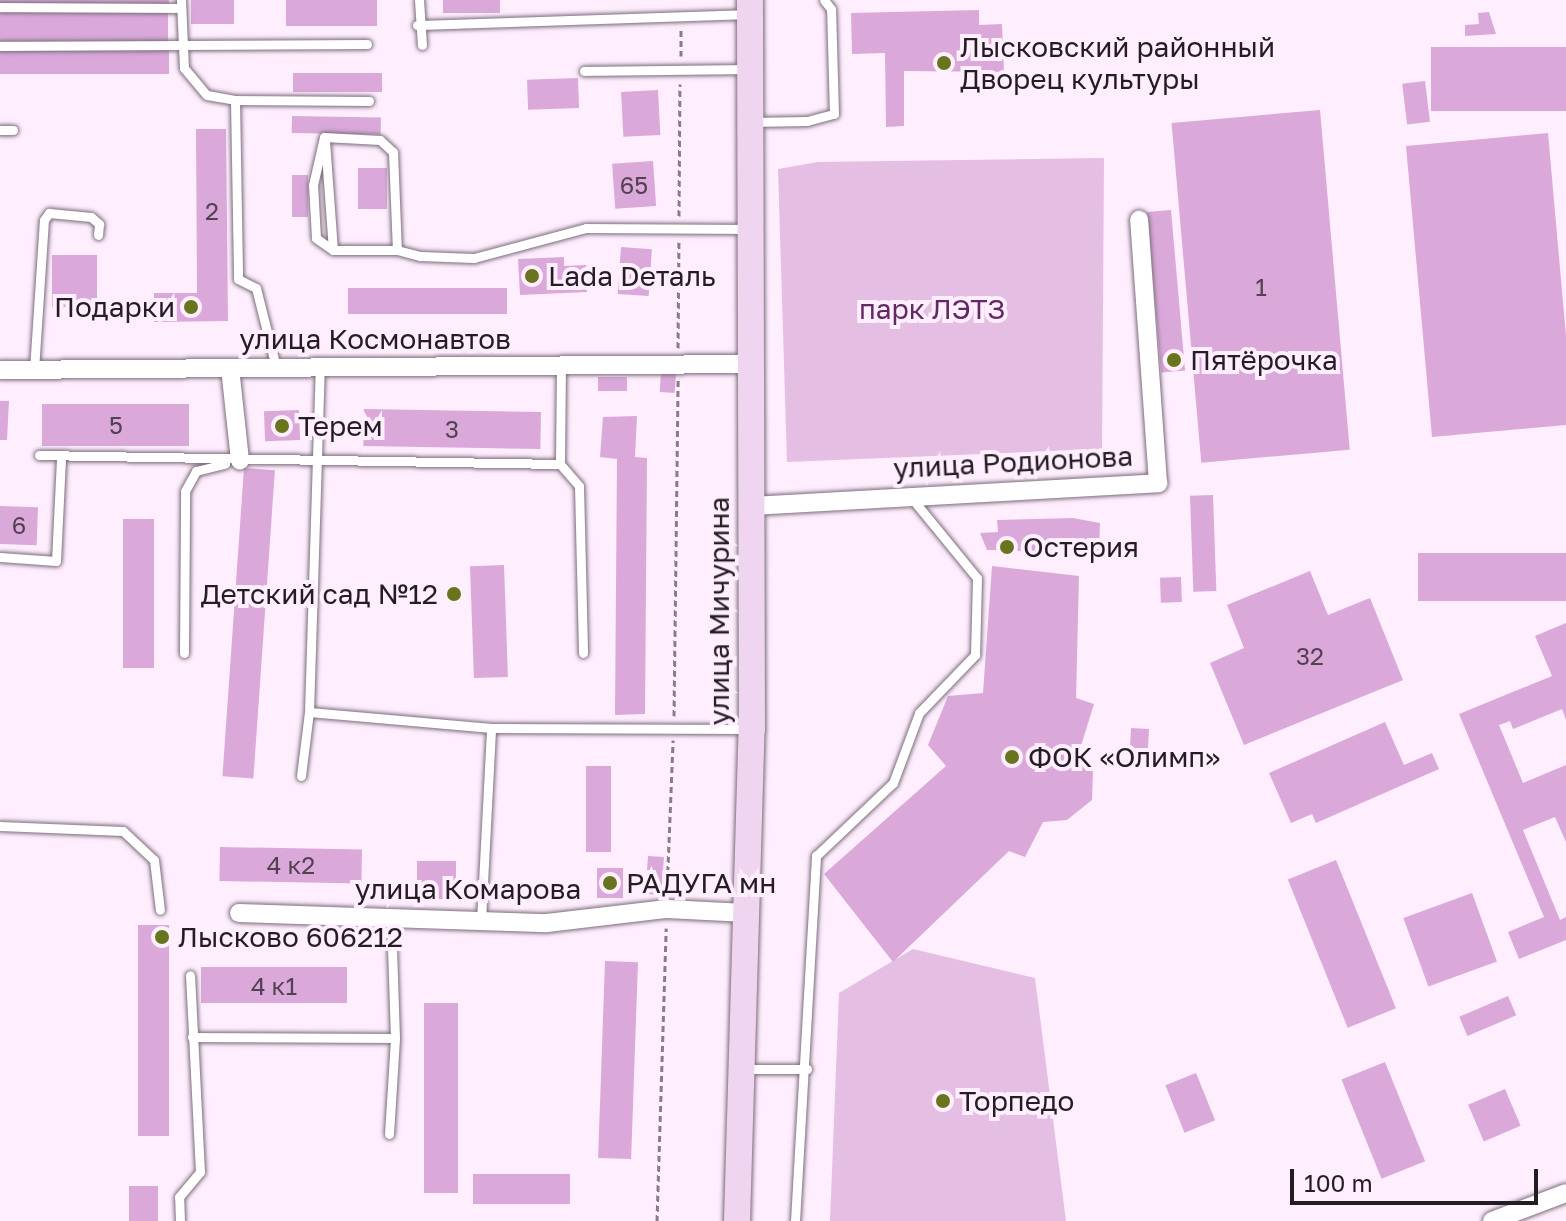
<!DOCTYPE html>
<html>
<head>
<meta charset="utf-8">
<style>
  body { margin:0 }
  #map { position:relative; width:1566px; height:1221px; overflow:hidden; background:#feeefe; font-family:"Golos Text",sans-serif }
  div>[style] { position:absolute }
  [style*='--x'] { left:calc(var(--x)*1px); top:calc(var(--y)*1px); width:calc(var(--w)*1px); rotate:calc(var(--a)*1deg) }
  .green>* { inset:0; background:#e4bfe3 }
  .building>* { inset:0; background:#daa9da; transform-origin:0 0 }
  .path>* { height:3px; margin-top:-1.5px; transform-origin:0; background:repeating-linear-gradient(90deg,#877c87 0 6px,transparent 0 10px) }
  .roads { filter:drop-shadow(0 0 2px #7c6d7b) drop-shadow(0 0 2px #7c6d7b) }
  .service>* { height:9px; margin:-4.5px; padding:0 4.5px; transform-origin:4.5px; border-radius:4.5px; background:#fff }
  .minor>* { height:18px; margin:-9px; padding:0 9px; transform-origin:9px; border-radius:9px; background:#fff }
  .secondary>* { height:26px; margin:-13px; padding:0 13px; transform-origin:13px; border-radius:13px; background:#f0d5f0 }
  .dots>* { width:22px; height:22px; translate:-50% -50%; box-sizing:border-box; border:4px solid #feeefe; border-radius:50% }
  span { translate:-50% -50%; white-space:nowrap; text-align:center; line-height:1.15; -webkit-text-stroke:8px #feeefe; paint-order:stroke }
  .number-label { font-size:24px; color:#524152 }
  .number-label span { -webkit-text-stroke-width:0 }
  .poi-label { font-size:28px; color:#241e24 }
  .left { translate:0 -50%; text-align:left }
  .right { translate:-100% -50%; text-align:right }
  .park-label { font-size:28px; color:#632964 }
  .street-label { font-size:28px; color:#241e24 }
  .scale { position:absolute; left:1290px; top:1169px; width:248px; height:36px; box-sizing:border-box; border:4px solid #241e24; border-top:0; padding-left:10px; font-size:24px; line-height:28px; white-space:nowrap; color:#241e24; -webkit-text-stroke:6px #feeefe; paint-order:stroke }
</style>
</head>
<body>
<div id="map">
  <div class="green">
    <div style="clip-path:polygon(1104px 158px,1102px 449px,787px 462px,778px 169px,818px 162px)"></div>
    <div style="clip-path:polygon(913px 949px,1035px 978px,1066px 1221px,830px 1221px,839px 993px)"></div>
  </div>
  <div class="building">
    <div style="left:0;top:0;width:169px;height:4px"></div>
    <div style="left:191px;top:0;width:43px;height:24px"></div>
    <div style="left:286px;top:0;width:91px;height:26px"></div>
    <div style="left:443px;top:0;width:57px;height:13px"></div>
    <div style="clip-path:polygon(979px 10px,979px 25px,1002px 24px,1004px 72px,904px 71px,904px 126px,886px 127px,885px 53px,852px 54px,851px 13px)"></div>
    <div style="clip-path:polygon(1489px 12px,1496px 34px,1465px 36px,1465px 25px,1479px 24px,1478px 13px)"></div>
    <div style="left:168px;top:13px;width:28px;height:168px;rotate:90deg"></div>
    <div style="left:1566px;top:47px;width:64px;height:135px;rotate:90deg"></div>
    <div style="left:169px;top:49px;width:25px;height:169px;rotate:90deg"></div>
    <div style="left:293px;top:73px;width:89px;height:19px"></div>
    <div style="left:578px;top:78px;width:30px;height:51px;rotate:88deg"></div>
    <div style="left:1425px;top:81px;width:41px;height:23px;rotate:83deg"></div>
    <div style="left:658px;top:90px;width:45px;height:37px;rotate:87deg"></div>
    <div style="left:1320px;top:110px;width:341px;height:149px;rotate:85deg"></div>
    <div style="left:292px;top:116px;width:89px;height:17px;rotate:1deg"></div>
    <div style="clip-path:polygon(196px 129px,226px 129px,228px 321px,154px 322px,154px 293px,197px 293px)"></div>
    <div style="clip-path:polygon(1548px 133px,1566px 336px,1566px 425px,1432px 437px,1406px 146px)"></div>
    <div style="left:653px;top:161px;width:45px;height:41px;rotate:86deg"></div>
    <div style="left:358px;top:168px;width:29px;height:41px"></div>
    <div style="left:292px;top:175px;width:16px;height:42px"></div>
    <div style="left:1171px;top:210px;width:161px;height:24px;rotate:85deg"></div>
    <div style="left:621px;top:247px;width:31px;height:47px;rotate:4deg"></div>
    <div style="left:52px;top:255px;width:45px;height:52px"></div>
    <div style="clip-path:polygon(564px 257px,564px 266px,586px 265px,587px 292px,520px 295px,518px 259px)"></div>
    <div style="left:507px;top:288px;width:26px;height:159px;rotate:90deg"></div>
    <div style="left:661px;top:373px;width:15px;height:19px;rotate:4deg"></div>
    <div style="left:598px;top:377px;width:29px;height:14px"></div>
    <div style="clip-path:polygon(0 401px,9px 401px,7px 440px,0 440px)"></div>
    <div style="left:42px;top:404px;width:147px;height:42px"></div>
    <div style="left:364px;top:409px;width:177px;height:37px;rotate:1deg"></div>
    <div style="left:299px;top:410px;width:30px;height:35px;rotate:88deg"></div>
    <div style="clip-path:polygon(637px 416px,635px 457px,647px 458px,645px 714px,615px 715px,617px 459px,600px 457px,603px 417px)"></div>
    <div style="left:244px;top:468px;width:31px;height:309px;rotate:4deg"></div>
    <div style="left:1213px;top:495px;width:96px;height:23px;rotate:88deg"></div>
    <div style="left:0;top:506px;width:38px;height:38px;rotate:2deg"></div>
    <div style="clip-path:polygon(1073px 518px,1100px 523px,1099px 553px,987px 550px,980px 533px,998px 532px,997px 520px)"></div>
    <div style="left:123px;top:519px;width:31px;height:149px"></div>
    <div style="left:1566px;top:553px;width:48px;height:148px;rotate:90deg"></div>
    <div style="left:504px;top:565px;width:112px;height:34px;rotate:88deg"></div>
    <div style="clip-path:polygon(992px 566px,1079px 576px,1076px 698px,1094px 704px,1080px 749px,1093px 770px,1092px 800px,1067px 820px,1043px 822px,1025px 857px,1009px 851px,893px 962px,824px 874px,946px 766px,928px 745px,948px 696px,983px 693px)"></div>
    <div style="clip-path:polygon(1310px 571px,1328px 615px,1370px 598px,1403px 680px,1244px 745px,1210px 663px,1244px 648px,1227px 605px)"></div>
    <div style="left:1181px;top:577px;width:25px;height:21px;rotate:88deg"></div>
    <div style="clip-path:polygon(1566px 623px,1566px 720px,1562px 709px,1513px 729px,1510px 721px,1499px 725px,1523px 783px,1566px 765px,1566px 842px,1555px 817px,1523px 830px,1560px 920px,1566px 917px,1566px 940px,1519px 959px,1508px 932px,1544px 917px,1459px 714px,1552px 676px,1535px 636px)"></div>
    <div style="clip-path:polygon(1385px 722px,1404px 765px,1432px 753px,1439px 769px,1316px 823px,1312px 814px,1291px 823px,1269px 773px)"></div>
    <div style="left:1131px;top:728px;width:18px;height:32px;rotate:3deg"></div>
    <div style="left:586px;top:766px;width:25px;height:86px"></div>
    <div style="left:220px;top:847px;width:142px;height:34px;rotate:1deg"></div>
    <div style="left:648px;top:856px;width:16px;height:38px;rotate:4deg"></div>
    <div style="left:1336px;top:860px;width:160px;height:52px;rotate:68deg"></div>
    <div style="left:417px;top:861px;width:39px;height:38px"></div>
    <div style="left:597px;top:868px;width:26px;height:30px"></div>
    <div style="left:1472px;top:893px;width:73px;height:73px;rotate:70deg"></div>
    <div style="left:138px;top:925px;width:31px;height:211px"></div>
    <div style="left:605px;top:961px;width:33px;height:197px;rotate:2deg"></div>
    <div style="left:201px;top:967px;width:146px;height:36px"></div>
    <div style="left:1508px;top:996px;width:21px;height:53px;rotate:67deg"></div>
    <div style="left:424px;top:1003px;width:34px;height:190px"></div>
    <div style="left:1385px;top:1062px;width:107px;height:47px;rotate:68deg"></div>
    <div style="left:1196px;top:1073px;width:51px;height:33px;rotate:68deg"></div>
    <div style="left:1505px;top:1089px;width:40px;height:40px;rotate:67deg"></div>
    <div style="left:473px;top:1174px;width:97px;height:30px"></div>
    <div style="left:158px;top:1186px;width:35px;height:29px;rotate:90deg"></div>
  </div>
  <div class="path">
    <div style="--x:681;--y:56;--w:28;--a:-90"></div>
    <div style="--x:679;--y:216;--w:132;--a:-89.6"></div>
    <div style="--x:678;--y:348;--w:108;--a:-89.5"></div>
    <div style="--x:674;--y:716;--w:336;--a:-89.3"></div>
    <div style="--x:667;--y:892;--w:152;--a:-87.7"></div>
    <div style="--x:657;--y:1221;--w:293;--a:-88.2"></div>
  </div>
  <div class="roads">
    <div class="service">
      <div style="--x:181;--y:0;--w:68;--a:87.5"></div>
      <div style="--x:184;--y:68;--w:35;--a:50"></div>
      <div style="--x:207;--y:95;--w:28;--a:10"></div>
      <div style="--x:235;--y:100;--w:134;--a:0.4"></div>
      <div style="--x:419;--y:0;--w:45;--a:86.2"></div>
      <div style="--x:0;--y:7;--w:181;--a:0.3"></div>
      <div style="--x:417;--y:25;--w:329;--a:-1.9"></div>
      <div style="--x:0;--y:46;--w:367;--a:-0.3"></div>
      <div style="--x:584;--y:71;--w:164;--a:-0.7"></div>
      <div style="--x:235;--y:100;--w:179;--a:89"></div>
      <div style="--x:238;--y:279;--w:20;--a:27"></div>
      <div style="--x:256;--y:288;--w:81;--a:75.8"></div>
      <div style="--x:751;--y:122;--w:56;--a:-1"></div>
      <div style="--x:807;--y:121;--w:28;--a:-15"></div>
      <div style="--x:834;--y:114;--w:105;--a:-91.6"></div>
      <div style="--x:831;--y:9;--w:11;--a:-128"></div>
      <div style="--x:0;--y:130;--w:13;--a:0"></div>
      <div style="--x:325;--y:141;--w:109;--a:85.8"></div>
      <div style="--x:397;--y:250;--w:64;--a:180"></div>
      <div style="--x:333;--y:250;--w:21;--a:-145"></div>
      <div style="--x:316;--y:238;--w:53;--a:-93.2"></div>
      <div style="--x:313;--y:185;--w:49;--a:-77.1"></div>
      <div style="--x:324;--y:137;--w:56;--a:3.1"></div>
      <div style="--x:380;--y:140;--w:18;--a:43"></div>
      <div style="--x:393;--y:152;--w:98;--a:87.7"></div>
      <div style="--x:397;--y:250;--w:24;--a:15"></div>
      <div style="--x:420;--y:256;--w:54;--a:2.1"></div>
      <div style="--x:474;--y:258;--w:116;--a:-15"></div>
      <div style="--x:586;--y:228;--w:164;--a:0.3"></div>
      <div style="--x:561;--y:365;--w:99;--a:90.6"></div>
      <div style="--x:560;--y:464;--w:29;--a:49"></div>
      <div style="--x:579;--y:486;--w:167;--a:88.6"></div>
      <div style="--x:34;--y:370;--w:150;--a:-86.2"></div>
      <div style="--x:44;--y:220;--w:9;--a:-54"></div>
      <div style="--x:49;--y:213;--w:42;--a:5.4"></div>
      <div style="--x:91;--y:217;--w:11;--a:41"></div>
      <div style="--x:99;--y:224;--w:11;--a:95"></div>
      <div style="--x:39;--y:455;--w:521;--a:0.99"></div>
      <div style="--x:0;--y:557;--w:56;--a:4.1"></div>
      <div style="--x:56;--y:561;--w:104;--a:-87.2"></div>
      <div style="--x:184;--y:653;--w:162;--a:-89.6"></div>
      <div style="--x:185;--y:491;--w:23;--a:-61"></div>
      <div style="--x:196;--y:471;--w:30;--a:-14"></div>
      <div style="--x:309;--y:712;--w:183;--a:5"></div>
      <div style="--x:491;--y:728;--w:257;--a:0.2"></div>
      <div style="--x:301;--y:776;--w:64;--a:-82.9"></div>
      <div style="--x:309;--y:712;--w:345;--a:-88.2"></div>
      <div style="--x:0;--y:826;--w:123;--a:2.3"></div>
      <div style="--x:123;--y:831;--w:42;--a:43.1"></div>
      <div style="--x:154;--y:860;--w:50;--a:83.2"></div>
      <div style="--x:481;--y:921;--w:193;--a:-87"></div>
      <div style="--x:192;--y:1037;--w:203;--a:0.3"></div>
      <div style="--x:743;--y:1069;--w:64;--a:0"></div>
      <div style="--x:389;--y:1134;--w:96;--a:-86.4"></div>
      <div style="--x:395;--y:1038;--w:120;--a:-91.9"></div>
      <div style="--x:180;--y:1221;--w:24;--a:-92"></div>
      <div style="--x:179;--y:1197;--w:33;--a:-50"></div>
      <div style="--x:200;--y:1172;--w:197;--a:-92.9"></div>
      <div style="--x:795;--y:1221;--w:366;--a:-86.7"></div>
      <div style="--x:816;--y:856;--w:106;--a:-43.5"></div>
      <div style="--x:893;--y:783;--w:75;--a:-69.6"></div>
      <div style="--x:919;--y:713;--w:81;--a:-46"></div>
      <div style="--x:975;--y:655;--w:77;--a:-88.5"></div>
      <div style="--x:977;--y:578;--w:106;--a:-129.3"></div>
    </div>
    <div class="minor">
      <div style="--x:230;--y:368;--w:93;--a:83.8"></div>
      <div style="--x:0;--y:370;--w:751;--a:-0.46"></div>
      <div style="--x:752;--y:506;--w:407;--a:-3.2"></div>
      <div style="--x:1158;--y:483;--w:264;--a:-94.1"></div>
      <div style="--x:239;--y:913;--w:308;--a:1.9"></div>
      <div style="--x:547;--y:923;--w:121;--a:-6.7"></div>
      <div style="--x:667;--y:909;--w:78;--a:2.9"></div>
      <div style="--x:1492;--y:1221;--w:79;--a:-20.7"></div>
    </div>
    <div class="secondary">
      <div style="--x:737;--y:1221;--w:492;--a:-88.3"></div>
      <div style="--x:752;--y:729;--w:729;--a:-90.16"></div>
    </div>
  </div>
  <div class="dots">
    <div style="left:944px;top:63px;background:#68741e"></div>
    <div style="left:532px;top:276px;background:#68741e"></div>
    <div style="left:191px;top:307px;background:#68741e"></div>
    <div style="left:1174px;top:360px;background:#68741e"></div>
    <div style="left:282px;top:426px;background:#68741e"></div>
    <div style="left:1007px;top:547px;background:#68741e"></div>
    <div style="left:454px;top:594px;background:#68741e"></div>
    <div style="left:1012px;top:757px;background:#68741e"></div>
    <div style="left:610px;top:883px;background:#68741e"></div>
    <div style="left:162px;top:937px;background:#68741e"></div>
    <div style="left:943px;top:1101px;background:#68741e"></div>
  </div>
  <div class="number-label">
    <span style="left:634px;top:185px">65</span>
    <span style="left:212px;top:211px">2</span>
    <span style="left:1261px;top:287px">1</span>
    <span style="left:116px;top:425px">5</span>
    <span style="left:452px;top:429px">3</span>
    <span style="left:19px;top:525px">6</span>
    <span style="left:1310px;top:656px">32</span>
    <span style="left:291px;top:865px">4 к2</span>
    <span style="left:274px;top:986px">4 к1</span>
  </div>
  <div class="poi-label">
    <span class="left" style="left:960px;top:63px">Лысковский районный<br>Дворец культуры</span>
    <span class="left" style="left:548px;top:276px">Lada Dеталь</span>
    <span class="right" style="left:175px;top:307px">Подарки</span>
    <span class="left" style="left:1190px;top:360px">Пятёрочка</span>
    <span class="left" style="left:298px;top:426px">Терем</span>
    <span class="left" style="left:1023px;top:547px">Остерия</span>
    <span class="right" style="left:438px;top:594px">Детский сад №12</span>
    <span class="left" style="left:1028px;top:757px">ФОК «Олимп»</span>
    <span class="left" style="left:626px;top:883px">РАДУГА мн</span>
    <span class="left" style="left:178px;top:937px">Лысково 606212</span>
    <span class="left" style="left:959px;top:1101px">Торпедо</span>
  </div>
  <div class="park-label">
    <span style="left:932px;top:309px">парк ЛЭТЗ</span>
  </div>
  <div class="street-label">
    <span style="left:375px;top:339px">улица Космонавтов</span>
    <span style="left:1013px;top:462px;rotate:-3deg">улица Родионова</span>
    <span style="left:719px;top:611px;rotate:-90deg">улица Мичурина</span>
    <span style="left:468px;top:889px">улица Комарова</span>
  </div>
  <div class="scale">100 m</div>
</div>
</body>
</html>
